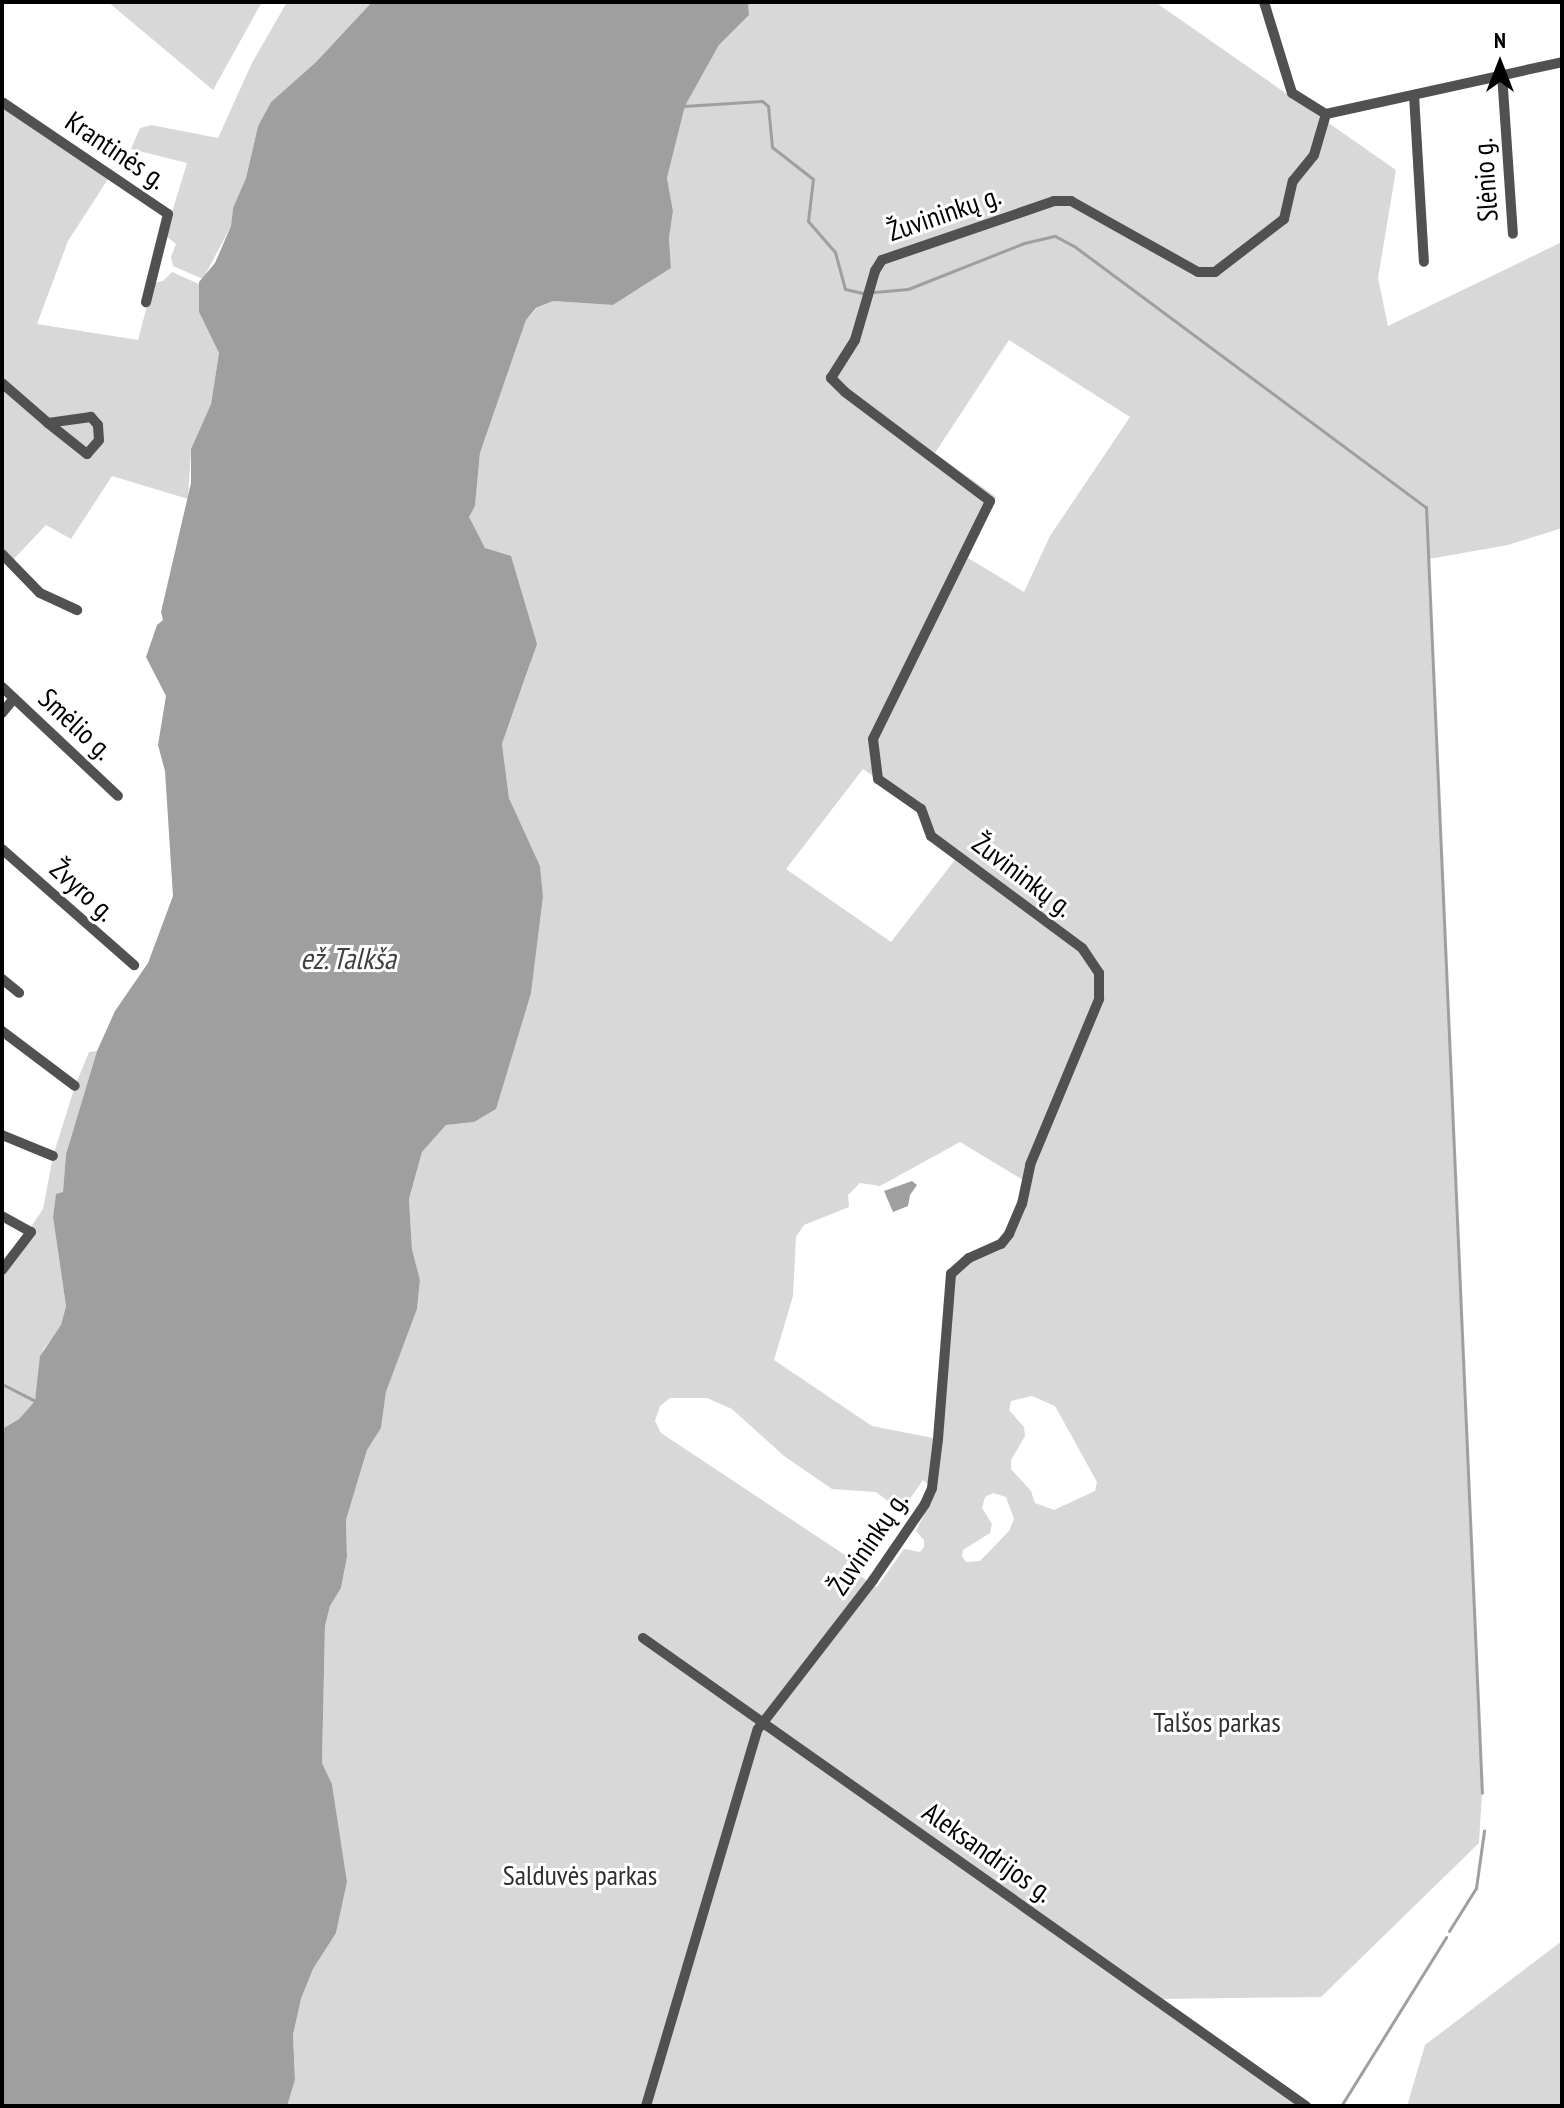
<!DOCTYPE html>
<html>
<head>
<meta charset="utf-8">
<style>
  body { margin:0 }
  #map { position:relative; width:1564px; height:2108px; overflow:hidden; background:#fff; font-family:"PT Sans Narrow",sans-serif }
  div>[style] { position:absolute }
  [style*='--x'] { left:calc(var(--x)*1px); top:calc(var(--y)*1px); width:calc(var(--w)*1px); rotate:calc(var(--a)*1deg) }
  .green>* { inset:0; background:#d8d8d8 }
  .water>* { inset:0; background:#9f9f9f }
  .stream>* { height:3px; margin:-1.5px; padding:0 1.5px; transform-origin:1.5px; border-radius:1.5px; background:#9f9f9f }
  .street>* { height:10px; margin:-5px; padding:0 5px; transform-origin:5px; border-radius:5px; background:#515151 }
  span { translate:-50% -50%; white-space:nowrap; text-align:center; line-height:1.15; -webkit-text-stroke:6px #fff; paint-order:stroke }
  .street-label { font-size:28px; color:#000 }
  .park-label { font-size:28px; color:#2f2f2f }
  .water-label { font-size:30px; color:#404040; font-style:italic }
  .frame { position:absolute; inset:0; border:4px solid #000; pointer-events:none }
  .north { position:absolute; left:1460px; top:24px; width:80px; height:80px; -webkit-text-stroke:6px #fff; paint-order:stroke; rotate:0deg; font-size:22px; font-weight:700; line-height:32px; text-align:center; color:#000 }
  .north::after { content:''; display:block; margin:auto; width:28px; height:36px; background:#000; clip-path:polygon(50% 0,100% 100%,50% 72%,0 100%) }
</style>
</head>
<body>
<div id="map">
  <div class="green">
    <div style="clip-path:polygon(108px 2px,262px 2px,213px 90px)"></div>
    <div style="clip-path:polygon(287px 2px,372px 2px,316px 62px,271px 102px,258px 126px,246px 178px,233px 208px,231px 226px,203px 279px,173px 266px,171px 257px,176px 244px,165px 235px,187px 163px,131px 149px,140px 128px,151px 125px,218px 138px,252px 63px)"></div>
    <div style="clip-path:polygon(evenodd,748px 2px,1155px 2px,1396px 170px,1378px 278px,1388px 326px,1562px 242px,1562px 528px,1508px 545px,1429px 559px,1482px 1793px,1479px 1843px,1321px 1997px,1156px 1999px,1306px 2106px,287px 2106px,295px 2080px,293px 2035px,301px 1999px,313px 1969px,336px 1933px,347px 1882px,332px 1784px,322px 1763px,325px 1626px,330px 1606px,341px 1588px,347px 1557px,346px 1520px,367px 1450px,381px 1428px,386px 1392px,417px 1309px,420px 1280px,412px 1249px,409px 1199px,422px 1152px,446px 1125px,474px 1122px,515px 1039px,531px 992px,543px 897px,540px 866px,509px 798px,502px 744px,531px 662px,485px 548px,468px 517px,475px 506px,480px 453px,526px 320px,537px 308px,553px 301px,613px 305px,671px 268px,669px 238px,673px 211px,667px 178px,685px 106px,719px 45px,749px 15px,748px 2px,1009px 340px,1130px 417px,1050px 536px,1024px 592px,968px 558px,996px 497px,935px 453px,1009px 340px,748px 2px,863px 769px,921px 809px,931px 836px,958px 856px,891px 942px,786px 869px,863px 769px,748px 2px,960px 1142px,1028px 1183px,1001px 1244px,951px 1274px,938px 1439px,872px 1426px,774px 1360px,793px 1296px,796px 1237px,804px 1225px,849px 1207px,848px 1195px,860px 1183px,880px 1186px,960px 1142px,748px 2px,1032px 1396px,1055px 1406px,1097px 1482px,1095px 1491px,1054px 1510px,1035px 1503px,1031px 1491px,1011px 1469px,1011px 1460px,1025px 1436px,1024px 1427px,1009px 1410px,1011px 1401px,1032px 1396px,748px 2px,670px 1398px,707px 1398px,732px 1409px,784px 1456px,832px 1489px,876px 1492px,893px 1505px,905px 1506px,923px 1480px,936px 1490px,916px 1531px,924px 1540px,924px 1547px,920px 1552px,904px 1549px,877px 1587px,862px 1577px,845px 1555px,661px 1433px,655px 1421px,660px 1406px,670px 1398px,748px 2px,993px 1493px,1006px 1497px,1014px 1519px,1009px 1531px,980px 1561px,966px 1562px,962px 1556px,963px 1550px,990px 1533px,992px 1524px,982px 1508px,985px 1497px,993px 1493px)"></div>
    <div style="clip-path:polygon(2px 107px,108px 179px,68px 241px,37px 324px,138px 340px,153px 283px,163px 281px,172px 272px,199px 284px,199px 312px,219px 353px,211px 404px,191px 449px,188px 499px,112px 476px,71px 539px,46px 525px,11px 562px,2px 554px)"></div>
    <div style="clip-path:polygon(97px 1051px,66px 1154px,63px 1193px,56px 1195px,53px 1217px,66px 1306px,61px 1326px,43px 1350px,35px 1401px,19px 1419px,2px 1429px,2px 1270px,43px 1209px,53px 1156px,75px 1086px,89px 1052px)"></div>
    <div style="clip-path:polygon(1562px 1941px,1562px 2106px,1407px 2106px,1425px 2045px)"></div>
  </div>
  <div class="water">
    <div style="clip-path:polygon(372px 2px,748px 2px,749px 15px,719px 45px,685px 106px,667px 178px,673px 211px,669px 238px,671px 268px,613px 305px,553px 301px,536px 308px,526px 320px,480px 453px,475px 506px,469px 517px,485px 548px,511px 556px,537px 644px,502px 744px,509px 798px,540px 866px,543px 897px,531px 993px,496px 1109px,474px 1122px,446px 1125px,422px 1152px,409px 1199px,412px 1249px,420px 1280px,417px 1309px,386px 1392px,381px 1428px,367px 1450px,346px 1520px,347px 1557px,341px 1588px,330px 1606px,325px 1626px,322px 1763px,332px 1784px,347px 1882px,336px 1933px,313px 1969px,301px 1999px,293px 2035px,295px 2080px,287px 2106px,2px 2106px,2px 1429px,19px 1419px,35px 1401px,40px 1356px,61px 1325px,66px 1306px,53px 1217px,56px 1194px,63px 1192px,66px 1154px,97px 1051px,115px 1011px,148px 963px,173px 896px,165px 771px,158px 745px,166px 696px,146px 657px,157px 625px,163px 620px,161px 612px,191px 483px,191px 449px,211px 404px,219px 353px,199px 312px,199px 282px,215px 263px,231px 226px,233px 208px,246px 178px,258px 126px,271px 102px,316px 62px)"></div>
    <div style="clip-path:polygon(912px 1181px,917px 1185px,910px 1195px,908px 1206px,893px 1212px,884px 1191px)"></div>
  </div>
  <div class="stream">
    <div style="--x:683;--y:106;--w:79;--a:-3.6"></div>
    <div style="--x:762;--y:101;--w:8;--a:40"></div>
    <div style="--x:768;--y:106;--w:41;--a:84.4"></div>
    <div style="--x:772;--y:147;--w:52;--a:38"></div>
    <div style="--x:813;--y:179;--w:42;--a:96.8"></div>
    <div style="--x:808;--y:221;--w:41;--a:48.9"></div>
    <div style="--x:835;--y:252;--w:38;--a:75"></div>
    <div style="--x:845;--y:289;--w:18;--a:13"></div>
    <div style="--x:874;--y:292;--w:34;--a:-5"></div>
    <div style="--x:908;--y:289;--w:125;--a:-21.6"></div>
    <div style="--x:1024;--y:243;--w:32;--a:-13"></div>
    <div style="--x:1055;--y:236;--w:21;--a:28"></div>
    <div style="--x:1074;--y:246;--w:438;--a:36.6"></div>
    <div style="--x:1426;--y:507;--w:1287;--a:87.51"></div>
    <div style="--x:2;--y:1384;--w:37;--a:27"></div>
    <div style="--x:1449;--y:1931;--w:51;--a:-57.9"></div>
    <div style="--x:1476;--y:1888;--w:58;--a:-82"></div>
    <div style="--x:1341;--y:2106;--w:199;--a:-58.1"></div>
  </div>
  <div class="street">
    <div style="--x:1264;--y:2;--w:95;--a:72.9"></div>
    <div style="--x:1292;--y:93;--w:40;--a:32"></div>
    <div style="--x:1326;--y:114;--w:242;--a:-12.4"></div>
    <div style="--x:1502;--y:74;--w:160;--a:86.1"></div>
    <div style="--x:1414;--y:95;--w:167;--a:86.6"></div>
    <div style="--x:2;--y:102;--w:200;--a:34"></div>
    <div style="--x:168;--y:214;--w:91;--a:104"></div>
    <div style="--x:2;--y:383;--w:61;--a:41"></div>
    <div style="--x:48;--y:423;--w:50;--a:38.5"></div>
    <div style="--x:87;--y:454;--w:18;--a:-49"></div>
    <div style="--x:99;--y:440;--w:15;--a:-94"></div>
    <div style="--x:98;--y:425;--w:11;--a:-131"></div>
    <div style="--x:91;--y:417;--w:43;--a:172.1"></div>
    <div style="--x:2;--y:554;--w:54;--a:45.7"></div>
    <div style="--x:40;--y:593;--w:41;--a:24.7"></div>
    <div style="--x:2;--y:687;--w:159;--a:43.2"></div>
    <div style="--x:2;--y:713;--w:19;--a:-51"></div>
    <div style="--x:2;--y:849;--w:176;--a:41.3"></div>
    <div style="--x:2;--y:979;--w:22;--a:39"></div>
    <div style="--x:2;--y:1031;--w:91;--a:37"></div>
    <div style="--x:2;--y:1135;--w:55;--a:22.4"></div>
    <div style="--x:2;--y:1216;--w:33;--a:29"></div>
    <div style="--x:31;--y:1232;--w:48;--a:127.3"></div>
    <div style="--x:643;--y:1638;--w:812;--a:35.22"></div>
    <div style="--x:646;--y:2106;--w:393;--a:-73.5"></div>
    <div style="--x:758;--y:1729;--w:188;--a:-52.3"></div>
    <div style="--x:873;--y:1580;--w:92;--a:-55.6"></div>
    <div style="--x:925;--y:1504;--w:17;--a:-66"></div>
    <div style="--x:932;--y:1488;--w:49;--a:-83"></div>
    <div style="--x:938;--y:1439;--w:166;--a:-85.5"></div>
    <div style="--x:951;--y:1274;--w:24;--a:-42"></div>
    <div style="--x:969;--y:1258;--w:35;--a:-24"></div>
    <div style="--x:1001;--y:1244;--w:13;--a:-51"></div>
    <div style="--x:1009;--y:1234;--w:33;--a:-67"></div>
    <div style="--x:1022;--y:1204;--w:40;--a:-78"></div>
    <div style="--x:1030;--y:1165;--w:180;--a:-67.4"></div>
    <div style="--x:1099;--y:999;--w:26;--a:-90"></div>
    <div style="--x:1099;--y:973;--w:30;--a:-124"></div>
    <div style="--x:1082;--y:948;--w:188;--a:-143.4"></div>
    <div style="--x:931;--y:836;--w:29;--a:-110"></div>
    <div style="--x:921;--y:809;--w:52;--a:-145.1"></div>
    <div style="--x:878;--y:779;--w:40;--a:-97.1"></div>
    <div style="--x:873;--y:739;--w:265;--a:-63.8"></div>
    <div style="--x:990;--y:501;--w:181;--a:-143.1"></div>
    <div style="--x:845;--y:392;--w:20;--a:-135"></div>
    <div style="--x:831;--y:378;--w:45;--a:-57.7"></div>
    <div style="--x:855;--y:340;--w:72;--a:-73.8"></div>
    <div style="--x:875;--y:271;--w:13;--a:-58"></div>
    <div style="--x:882;--y:260;--w:182;--a:-18.9"></div>
    <div style="--x:1054;--y:201;--w:17;--a:0"></div>
    <div style="--x:1071;--y:201;--w:145;--a:29.2"></div>
    <div style="--x:1198;--y:272;--w:17;--a:0"></div>
    <div style="--x:1215;--y:272;--w:87;--a:-37.5"></div>
    <div style="--x:1284;--y:219;--w:39;--a:-77"></div>
    <div style="--x:1293;--y:181;--w:33;--a:-51"></div>
    <div style="--x:1314;--y:155;--w:43;--a:-73.7"></div>
  </div>
  <div class="street-label">
    <span style="left:116px;top:150px;rotate:34deg">Krantinės g.</span>
    <span style="left:1485px;top:180px;rotate:-94deg">Slėnio g.</span>
    <span style="left:944px;top:213px;rotate:-19deg">Žuvininkų g.</span>
    <span style="left:76px;top:724px;rotate:43deg">Smėlio g.</span>
    <span style="left:1023px;top:875px;rotate:37deg">Žuvininkų g.</span>
    <span style="left:83px;top:890px;rotate:42deg">Žvyro g.</span>
    <span style="left:868px;top:1543px;rotate:-56deg">Žuvininkų g.</span>
    <span style="left:988px;top:1852px;rotate:35deg">Aleksandrijos g.</span>
  </div>
  <div class="park-label">
    <span style="left:1217px;top:1722px">Talšos parkas</span>
    <span style="left:580px;top:1875px">Salduvės parkas</span>
  </div>
  <div class="water-label">
    <span style="left:348px;top:958px">ež. Talkša</span>
  </div>
  <div class="frame"></div>
  <div class="north">N</div>
</div>
</body>
</html>
